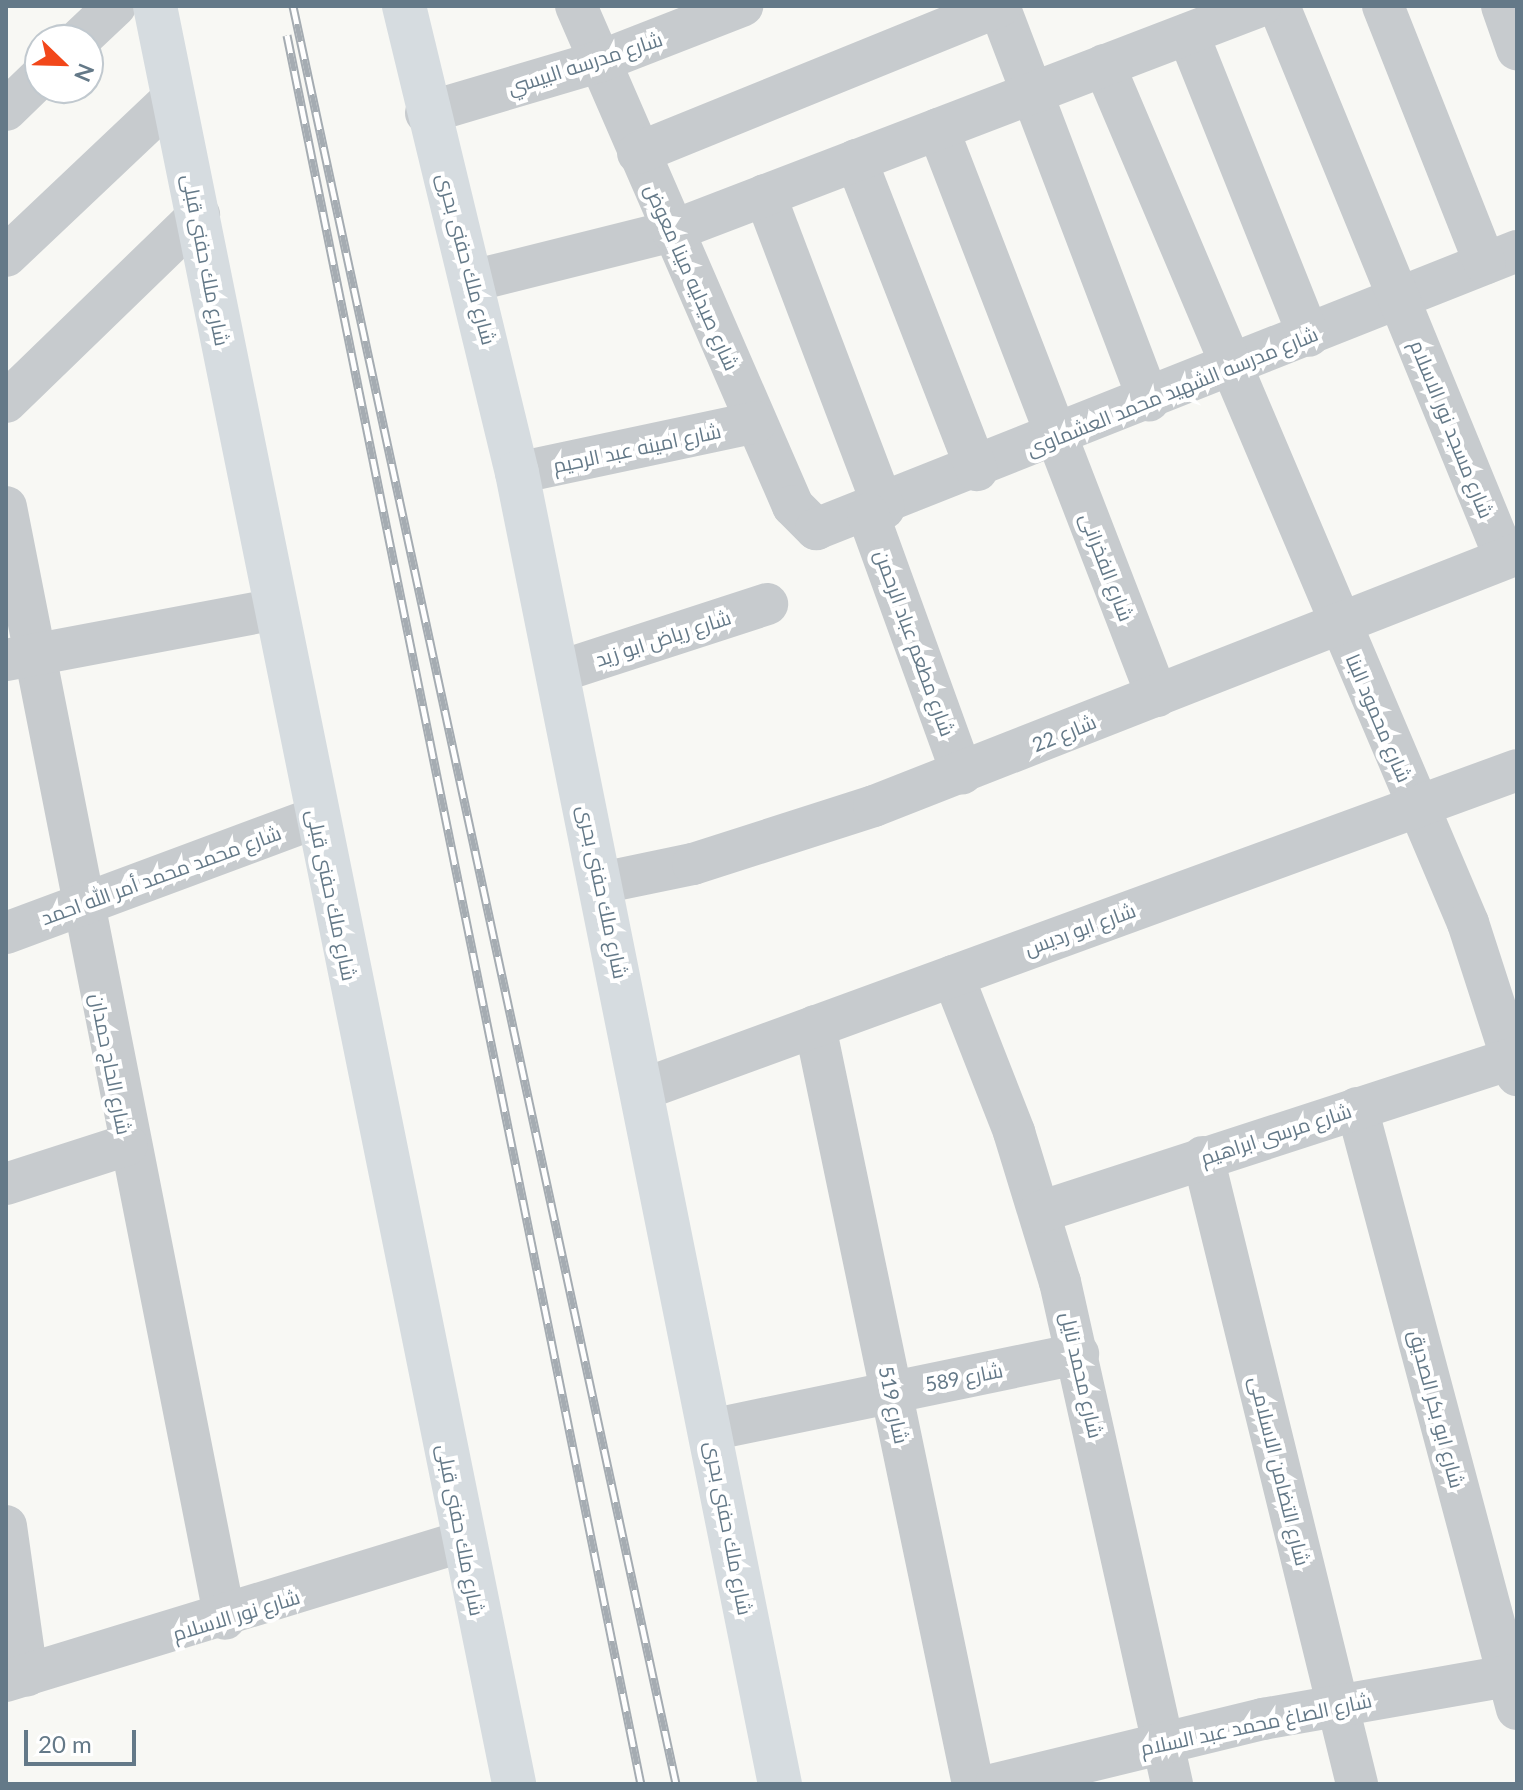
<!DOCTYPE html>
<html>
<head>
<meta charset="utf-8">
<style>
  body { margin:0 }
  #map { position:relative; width:1523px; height:1790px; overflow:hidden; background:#f8f8f4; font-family:Lato,Cairo,sans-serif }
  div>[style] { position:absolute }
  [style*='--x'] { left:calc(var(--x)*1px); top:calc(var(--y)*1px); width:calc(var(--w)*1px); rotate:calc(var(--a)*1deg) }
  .street>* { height:42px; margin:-21px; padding:0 21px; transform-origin:21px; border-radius:21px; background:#c7cbce }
  .secondary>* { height:44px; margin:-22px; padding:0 22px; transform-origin:22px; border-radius:22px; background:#d6dce0 }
  .rail>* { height:9px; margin-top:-4.5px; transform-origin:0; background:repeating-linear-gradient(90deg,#fff 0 18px,#a5acb2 0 36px); box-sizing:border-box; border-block:2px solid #a5acb2 }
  span { translate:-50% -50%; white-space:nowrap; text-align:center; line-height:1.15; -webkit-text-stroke:8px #fff; paint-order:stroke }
  .street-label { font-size:20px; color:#647988 }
  .frame { position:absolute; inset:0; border:8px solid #647988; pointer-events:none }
  .north { position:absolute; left:24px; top:24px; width:80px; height:80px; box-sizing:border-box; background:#fff; border:2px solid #c1c9cf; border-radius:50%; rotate:113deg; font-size:22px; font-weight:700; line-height:32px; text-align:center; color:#647988 }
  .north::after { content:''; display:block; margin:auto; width:28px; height:36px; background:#f2471a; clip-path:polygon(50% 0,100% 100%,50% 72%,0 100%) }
  .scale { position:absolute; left:24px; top:1730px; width:112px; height:36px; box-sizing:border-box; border:4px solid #647988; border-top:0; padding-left:10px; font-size:24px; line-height:28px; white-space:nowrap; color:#647988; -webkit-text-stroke:6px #fff; paint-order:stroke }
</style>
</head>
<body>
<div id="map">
  <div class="street">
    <div style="--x:576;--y:6;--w:545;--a:66.54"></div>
    <div style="--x:793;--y:506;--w:33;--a:45"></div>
    <div style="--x:816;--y:529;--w:754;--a:-21.63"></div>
    <div style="--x:999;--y:6;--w:422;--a:69.2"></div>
    <div style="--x:1279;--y:6;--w:596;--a:67.73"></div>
    <div style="--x:1383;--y:6;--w:277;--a:68.4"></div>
    <div style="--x:1502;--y:6;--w:46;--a:70.8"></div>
    <div style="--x:1188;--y:34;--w:325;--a:68.2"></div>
    <div style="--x:79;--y:40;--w:50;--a:-43.4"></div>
    <div style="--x:1104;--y:65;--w:932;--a:67.01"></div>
    <div style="--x:1468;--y:923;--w:160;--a:72.1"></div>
    <div style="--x:6;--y:110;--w:47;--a:-44.1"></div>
    <div style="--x:426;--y:113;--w:179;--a:-16.5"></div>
    <div style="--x:598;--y:62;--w:155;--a:-21.3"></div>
    <div style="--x:938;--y:129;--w:608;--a:68.88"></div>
    <div style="--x:638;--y:153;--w:391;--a:-22.1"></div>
    <div style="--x:856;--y:160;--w:333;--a:68.7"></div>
    <div style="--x:765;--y:195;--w:335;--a:69.2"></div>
    <div style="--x:6;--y:256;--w:231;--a:-43.4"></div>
    <div style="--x:476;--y:280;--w:202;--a:-14"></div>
    <div style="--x:672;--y:231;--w:630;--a:-20.94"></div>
    <div style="--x:6;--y:402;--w:269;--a:-44.1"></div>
    <div style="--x:517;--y:473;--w:244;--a:-12"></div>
    <div style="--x:6;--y:507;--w:1133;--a:78.86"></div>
    <div style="--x:868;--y:514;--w:276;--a:70.1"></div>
    <div style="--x:6;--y:660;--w:270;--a:-10.7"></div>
    <div style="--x:558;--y:672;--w:220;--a:-18"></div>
    <div style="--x:601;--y:883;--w:94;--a:-11.7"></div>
    <div style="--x:693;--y:864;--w:190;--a:-17.8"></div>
    <div style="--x:874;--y:806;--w:691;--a:-21.4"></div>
    <div style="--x:6;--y:933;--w:331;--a:-20.4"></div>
    <div style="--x:953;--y:976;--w:168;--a:68.6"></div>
    <div style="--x:1014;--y:1132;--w:157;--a:73"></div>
    <div style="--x:1060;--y:1282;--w:514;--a:77.42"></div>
    <div style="--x:815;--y:1026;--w:774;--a:78.23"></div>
    <div style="--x:644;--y:1089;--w:929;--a:-20.07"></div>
    <div style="--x:1357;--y:1108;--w:622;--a:75.09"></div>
    <div style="--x:1203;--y:1157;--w:646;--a:76.2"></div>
    <div style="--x:6;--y:1184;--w:127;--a:-17.9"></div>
    <div style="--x:1040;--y:1212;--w:496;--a:-18"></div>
    <div style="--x:710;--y:1430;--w:376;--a:-11.7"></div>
    <div style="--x:6;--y:1526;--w:151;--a:82"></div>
    <div style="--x:6;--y:1681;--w:478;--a:-17"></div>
    <div style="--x:996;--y:1784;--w:275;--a:-13.7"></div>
    <div style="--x:1263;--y:1719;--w:258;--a:-10"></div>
  </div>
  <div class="secondary">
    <div style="--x:155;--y:6;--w:1814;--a:78.58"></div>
    <div style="--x:404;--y:6;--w:480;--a:76.4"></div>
    <div style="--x:517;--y:473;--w:1337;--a:78.66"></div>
  </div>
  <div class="rail">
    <div style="--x:293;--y:6;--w:1819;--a:77.84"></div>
    <div style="--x:287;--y:35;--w:1784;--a:78.56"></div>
  </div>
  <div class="street-label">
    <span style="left:585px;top:63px;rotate:-18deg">شارع مدرسه البيسي</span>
    <span style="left:467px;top:259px;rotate:75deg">شارع ملك حفنى بحرى</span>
    <span style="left:206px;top:260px;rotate:79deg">شارع ملك حفنى قبلى</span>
    <span style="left:692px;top:277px;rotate:66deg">شارع صيدليه مينا معوض</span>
    <span style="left:1172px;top:391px;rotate:-22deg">شارع مدرسه الشهيد محمد العشماوى</span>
    <span style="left:1452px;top:429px;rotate:68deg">شارع مسجد نور الاسلام</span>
    <span style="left:637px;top:448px;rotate:-12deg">شارع امينه عبد الرحيم</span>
    <span style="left:1107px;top:567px;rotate:69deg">شارع الفخرانى</span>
    <span style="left:663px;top:638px;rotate:-18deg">شارع رياض ابو زيد</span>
    <span style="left:915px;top:643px;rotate:70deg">شارع مطعم عباد الرحمن</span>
    <span style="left:1379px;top:718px;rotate:67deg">شارع محمود البنا</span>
    <span style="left:1064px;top:733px;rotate:-22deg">شارع 22</span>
    <span style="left:161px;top:875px;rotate:-20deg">شارع محمد محمد أمر الله احمد</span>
    <span style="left:603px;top:892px;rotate:78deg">شارع ملك حفنى بحرى</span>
    <span style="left:332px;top:895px;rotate:78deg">شارع ملك حفنى قبلى</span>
    <span style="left:1080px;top:929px;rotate:-20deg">شارع ابو رديس</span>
    <span style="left:111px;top:1064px;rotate:79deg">شارع الحاج حمدان</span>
    <span style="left:1276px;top:1134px;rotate:-18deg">شارع مرسى ابراهيم</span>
    <span style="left:1082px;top:1375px;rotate:77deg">شارع محمد نايل</span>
    <span style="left:964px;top:1377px;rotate:-11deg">شارع 589</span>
    <span style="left:894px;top:1405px;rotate:78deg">شارع 519</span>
    <span style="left:1437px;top:1409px;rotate:75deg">شارع ابو بكر الصديق</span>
    <span style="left:1280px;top:1471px;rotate:76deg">شارع التضامن الاسلامى</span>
    <span style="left:729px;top:1528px;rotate:79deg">شارع ملك حفنى بحرى</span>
    <span style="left:461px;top:1530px;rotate:79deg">شارع ملك حفنى قبلى</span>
    <span style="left:236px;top:1615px;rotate:-17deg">شارع نور الاسلام</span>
    <span style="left:1256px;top:1724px;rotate:-12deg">شارع الصاغ محمد عبد السلام</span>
  </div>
  <div class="frame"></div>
  <div class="north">N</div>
  <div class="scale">20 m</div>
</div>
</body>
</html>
